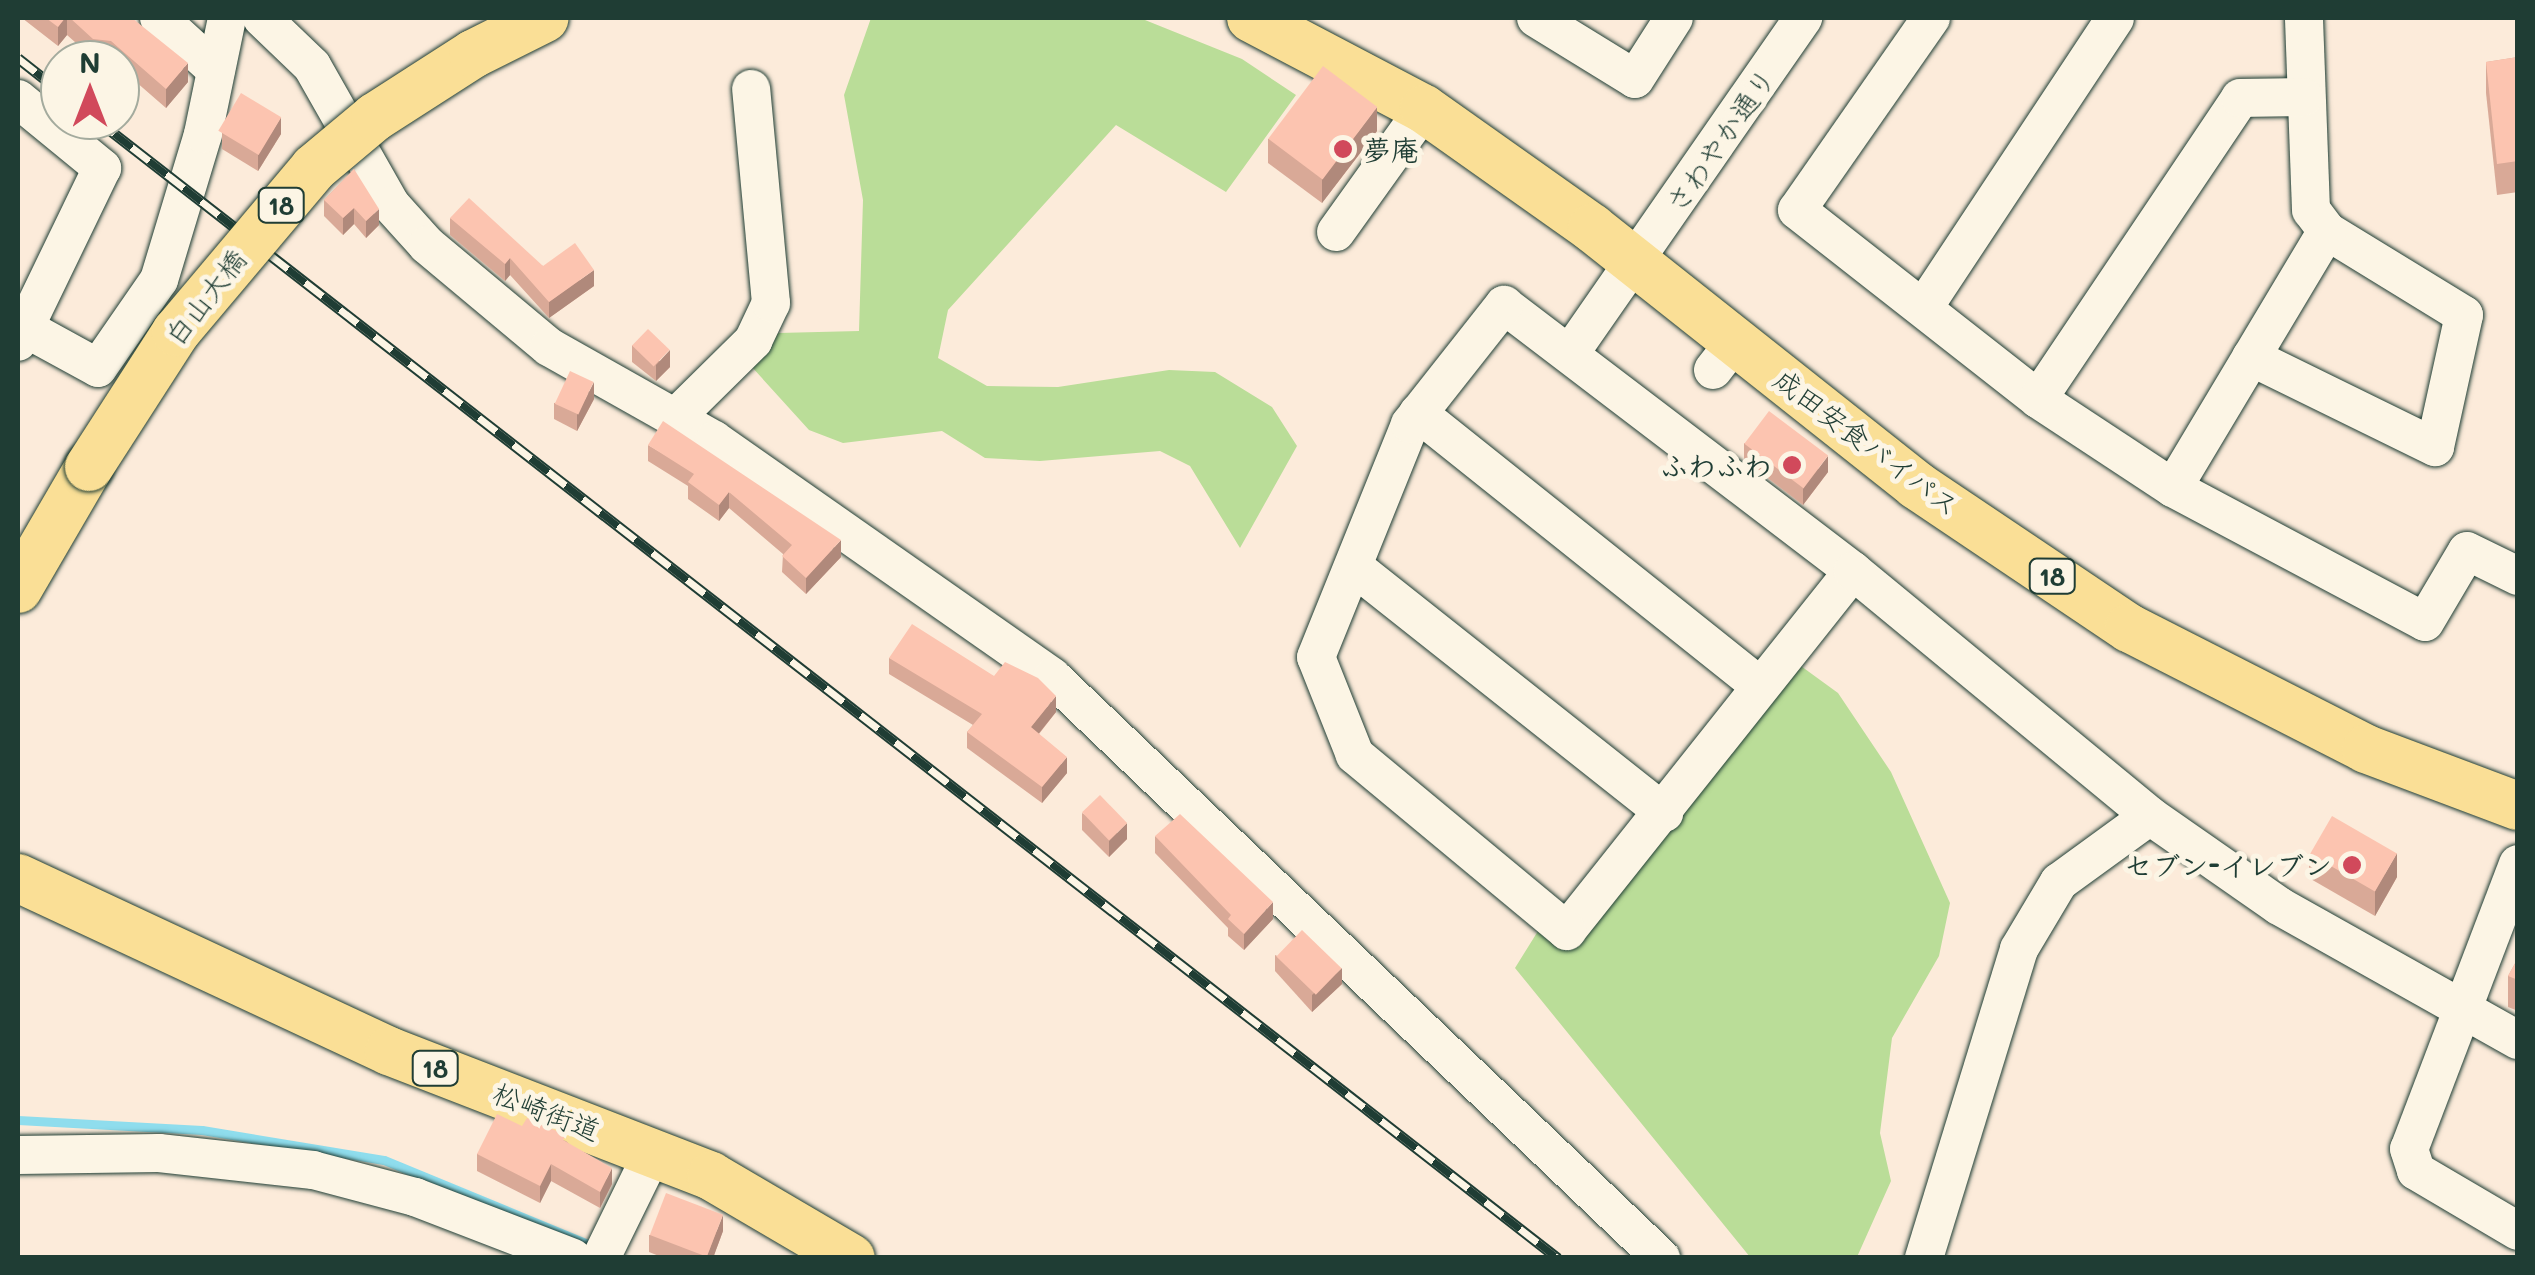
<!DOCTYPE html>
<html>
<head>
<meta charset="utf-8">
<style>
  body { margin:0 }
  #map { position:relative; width:2535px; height:1275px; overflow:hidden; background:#fcebda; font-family:Mali,"Klee One",sans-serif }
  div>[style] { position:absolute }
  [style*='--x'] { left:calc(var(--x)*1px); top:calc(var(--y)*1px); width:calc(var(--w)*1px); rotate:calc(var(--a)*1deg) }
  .green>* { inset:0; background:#badd98 }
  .stream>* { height:9px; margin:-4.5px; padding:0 4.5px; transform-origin:4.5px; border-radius:4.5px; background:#8fdded }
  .roads { filter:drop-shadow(0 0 2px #1f3d34) drop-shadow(0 0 2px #1f3d34) }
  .minor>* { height:38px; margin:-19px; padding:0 19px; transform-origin:19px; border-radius:19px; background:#fcf5e5 }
  .major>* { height:48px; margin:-24px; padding:0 24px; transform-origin:24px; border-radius:24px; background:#fadf96 }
  .rail>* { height:11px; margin-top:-5.5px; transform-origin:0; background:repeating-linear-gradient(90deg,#fcf5e5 0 22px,#1f3d34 0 44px); box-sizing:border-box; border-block:2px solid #1f3d34 }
  .bridges { filter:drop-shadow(0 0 2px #1f3d34) drop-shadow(0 0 2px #1f3d34) }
  .major-bridge>* { height:48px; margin:-24px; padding:0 24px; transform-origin:24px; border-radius:24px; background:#fadf96 }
  .wall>* { inset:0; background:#d9a997 }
  .shaded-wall>* { inset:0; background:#b0897b }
  .building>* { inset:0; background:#fcc4b0; transform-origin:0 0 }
  .dots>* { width:28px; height:28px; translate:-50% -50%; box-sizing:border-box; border:5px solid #fcf5e5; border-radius:50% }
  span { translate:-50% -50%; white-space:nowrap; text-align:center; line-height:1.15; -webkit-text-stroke:10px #fcf5e5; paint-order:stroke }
  .shield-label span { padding:2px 8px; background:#fcf5e5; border:2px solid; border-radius:8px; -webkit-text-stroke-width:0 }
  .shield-label { font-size:25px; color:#1f3d34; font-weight:700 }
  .street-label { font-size:28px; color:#1f3d34 }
  .poi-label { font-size:28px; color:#1f3d34; font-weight:700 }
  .left { translate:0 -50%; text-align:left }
  .right { translate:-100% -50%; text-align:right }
  .frame { position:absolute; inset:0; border:20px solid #1f3d34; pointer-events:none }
  .north { position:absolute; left:40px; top:40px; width:100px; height:100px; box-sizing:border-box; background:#fcf5e5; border:2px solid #a4ab9e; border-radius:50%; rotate:0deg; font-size:28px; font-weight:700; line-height:40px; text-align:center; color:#1f3d34 }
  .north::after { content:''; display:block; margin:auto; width:35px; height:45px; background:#d1495b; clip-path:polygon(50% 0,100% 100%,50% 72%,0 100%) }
</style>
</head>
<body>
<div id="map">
  <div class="green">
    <div style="clip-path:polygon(871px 18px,1140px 18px,1242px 59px,1296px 95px,1226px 192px,1116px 125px,948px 310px,938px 358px,987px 386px,1058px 387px,1169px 370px,1215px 372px,1272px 407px,1297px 446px,1240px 548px,1190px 466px,1160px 451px,1040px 461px,985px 458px,942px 431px,843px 443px,809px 430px,751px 366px,778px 333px,859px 331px,863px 200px,844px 95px)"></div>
    <div style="clip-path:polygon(1794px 661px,1838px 693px,1891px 772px,1950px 903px,1939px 956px,1892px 1038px,1880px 1133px,1891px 1181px,1857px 1257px,1750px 1257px,1515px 968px,1543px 923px,1572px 950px)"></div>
  </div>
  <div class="stream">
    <div style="--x:18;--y:1120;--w:184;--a:3.1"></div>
    <div style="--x:202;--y:1130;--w:184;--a:9.4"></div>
    <div style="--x:384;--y:1160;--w:228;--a:22.4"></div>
  </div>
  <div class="roads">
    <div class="minor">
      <div style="--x:159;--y:18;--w:77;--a:42.4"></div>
      <div style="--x:262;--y:18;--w:69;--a:43.8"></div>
      <div style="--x:312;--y:66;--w:160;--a:60.4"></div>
      <div style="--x:391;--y:205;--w:54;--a:48"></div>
      <div style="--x:427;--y:245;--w:159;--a:39.9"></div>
      <div style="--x:549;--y:347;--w:189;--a:29.4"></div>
      <div style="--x:714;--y:440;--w:413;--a:35"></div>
      <div style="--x:1052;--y:677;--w:842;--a:43.65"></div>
      <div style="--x:1536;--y:18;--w:116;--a:31.6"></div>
      <div style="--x:1635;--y:79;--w:72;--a:-57.4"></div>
      <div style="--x:1931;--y:18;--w:234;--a:124.9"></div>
      <div style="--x:1797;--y:210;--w:306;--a:38.1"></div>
      <div style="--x:2038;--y:399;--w:162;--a:33.4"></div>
      <div style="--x:2173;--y:488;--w:285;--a:28"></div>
      <div style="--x:2425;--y:622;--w:82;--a:-59.4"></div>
      <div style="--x:2467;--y:551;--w:57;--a:26.1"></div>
      <div style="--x:18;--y:99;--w:109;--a:39.4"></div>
      <div style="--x:102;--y:168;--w:193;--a:115.8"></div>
      <div style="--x:1336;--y:232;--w:151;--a:-54.4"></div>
      <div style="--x:1504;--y:305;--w:439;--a:37.3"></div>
      <div style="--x:1853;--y:571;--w:460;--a:128.5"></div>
      <div style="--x:1567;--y:931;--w:276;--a:-140.3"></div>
      <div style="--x:1355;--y:755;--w:105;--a:-111.7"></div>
      <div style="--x:1316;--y:657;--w:251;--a:-68"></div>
      <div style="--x:1410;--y:424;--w:152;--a:-51.7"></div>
      <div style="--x:1924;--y:307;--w:346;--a:-56.5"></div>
      <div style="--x:25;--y:328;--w:83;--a:28.7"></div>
      <div style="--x:98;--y:368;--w:107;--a:-55.3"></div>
      <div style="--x:159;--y:280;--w:152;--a:-73.2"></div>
      <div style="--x:203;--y:134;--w:118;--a:-78.3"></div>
      <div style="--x:1571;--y:352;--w:407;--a:-55.2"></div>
      <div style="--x:2251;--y:357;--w:205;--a:26.1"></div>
      <div style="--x:2435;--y:447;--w:135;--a:-77.6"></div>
      <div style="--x:2464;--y:315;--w:161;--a:-148.5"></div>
      <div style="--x:2327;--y:231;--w:26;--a:-127"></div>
      <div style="--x:2311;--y:210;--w:192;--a:-92.1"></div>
      <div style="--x:1713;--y:370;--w:37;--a:-52"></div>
      <div style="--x:2038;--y:399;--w:362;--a:-56.1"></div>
      <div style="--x:2240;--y:98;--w:64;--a:-0.9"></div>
      <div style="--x:1418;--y:413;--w:434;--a:38.6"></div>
      <div style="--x:675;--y:418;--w:110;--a:-44.6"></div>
      <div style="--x:753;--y:341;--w:42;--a:-64.7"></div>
      <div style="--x:771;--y:303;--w:215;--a:-95.3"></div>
      <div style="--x:2173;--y:488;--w:300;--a:-59.1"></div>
      <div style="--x:1354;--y:567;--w:396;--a:38.4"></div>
      <div style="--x:1853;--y:571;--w:385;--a:39.5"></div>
      <div style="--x:2150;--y:816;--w:157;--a:34.9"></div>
      <div style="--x:2279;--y:906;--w:274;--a:29.3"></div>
      <div style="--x:2518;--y:864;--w:305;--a:110.9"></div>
      <div style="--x:2409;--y:1149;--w:23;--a:72"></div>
      <div style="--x:2416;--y:1171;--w:118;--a:30.5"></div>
      <div style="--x:18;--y:1155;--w:141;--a:-0.8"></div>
      <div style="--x:159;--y:1153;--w:155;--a:6.3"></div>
      <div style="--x:313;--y:1170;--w:106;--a:14.8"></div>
      <div style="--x:415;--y:1197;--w:169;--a:21.1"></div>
      <div style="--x:601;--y:1258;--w:118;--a:-63.9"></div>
      <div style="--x:1924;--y:1258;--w:323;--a:-72.9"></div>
      <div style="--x:2019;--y:949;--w:78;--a:-59.2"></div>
      <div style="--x:2059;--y:882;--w:112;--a:-36"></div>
    </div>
    <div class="major">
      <div style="--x:1251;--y:18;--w:195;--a:27.7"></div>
      <div style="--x:1424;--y:109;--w:206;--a:35.3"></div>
      <div style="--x:1592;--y:228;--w:414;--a:38.4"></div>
      <div style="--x:1916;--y:485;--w:257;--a:33.9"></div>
      <div style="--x:2129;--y:628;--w:266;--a:27"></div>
      <div style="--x:2366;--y:749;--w:162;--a:20.6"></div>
      <div style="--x:18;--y:589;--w:141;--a:-59.8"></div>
      <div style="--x:18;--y:878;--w:409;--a:25"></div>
      <div style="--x:389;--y:1051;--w:345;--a:21.2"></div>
      <div style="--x:711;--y:1176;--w:162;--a:30.4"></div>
    </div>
  </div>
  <div class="rail">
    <div style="--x:18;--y:58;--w:53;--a:38.2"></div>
    <div style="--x:97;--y:120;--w:1852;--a:37.92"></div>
  </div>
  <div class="bridges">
    <div class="major-bridge">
      <div style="--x:89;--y:467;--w:161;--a:-57.2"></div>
      <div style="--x:176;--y:332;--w:214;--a:-49.9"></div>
      <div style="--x:314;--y:168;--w:80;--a:-39.9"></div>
      <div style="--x:375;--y:117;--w:117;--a:-32.7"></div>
      <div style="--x:473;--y:54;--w:80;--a:-26.6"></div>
    </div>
  </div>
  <div class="wall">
    <div style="clip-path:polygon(22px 18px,132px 18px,188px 82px,166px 108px,120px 68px,120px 60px,93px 58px,67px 35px,58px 46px)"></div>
    <div style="clip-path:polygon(2518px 57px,2518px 192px,2497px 195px,2486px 93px,2486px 62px)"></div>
    <div style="clip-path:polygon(1377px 131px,1322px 203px,1268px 163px,1268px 139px)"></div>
    <div style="clip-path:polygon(222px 133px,281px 134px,258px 171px,222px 149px)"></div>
    <div style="clip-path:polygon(354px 169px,379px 225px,366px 238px,354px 224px,343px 235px,324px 216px,324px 200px)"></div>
    <div style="clip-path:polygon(450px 218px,543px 266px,594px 286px,549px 318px,510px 275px,505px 281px,450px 235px)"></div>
    <div style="clip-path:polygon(632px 345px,670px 367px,656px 381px,632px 362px)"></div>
    <div style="clip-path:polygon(594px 399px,577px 431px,554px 419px,554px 403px)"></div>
    <div style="clip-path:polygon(1744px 443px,1828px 472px,1803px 505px,1744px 460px)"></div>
    <div style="clip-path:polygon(648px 445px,841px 557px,806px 594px,782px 572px,783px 554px,729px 508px,719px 521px,688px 499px,688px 486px,648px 461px)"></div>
    <div style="clip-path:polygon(889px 658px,994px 676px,1056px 712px,1039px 734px,1067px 773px,1042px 803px,967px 748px,967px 732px,973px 725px,889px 674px)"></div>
    <div style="clip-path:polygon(1082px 813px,1127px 839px,1109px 857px,1082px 830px)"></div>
    <div style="clip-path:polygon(1155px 836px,1273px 919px,1244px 950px,1228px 936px,1228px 928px,1155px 853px)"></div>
    <div style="clip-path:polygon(2309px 854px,2397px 877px,2375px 916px,2309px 878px)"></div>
    <div style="clip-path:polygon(1275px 955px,1342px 984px,1312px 1012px,1275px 971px)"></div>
    <div style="clip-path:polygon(2518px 958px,2518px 1011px,2508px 1007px,2508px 976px)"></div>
    <div style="clip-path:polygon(522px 1126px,566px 1141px,612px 1184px,600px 1208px,551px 1181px,540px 1203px,477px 1171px,477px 1154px)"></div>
    <div style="clip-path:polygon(723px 1231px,713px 1258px,664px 1258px,649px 1252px,649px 1235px)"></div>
  </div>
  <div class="shaded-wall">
    <div style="clip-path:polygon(65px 18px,67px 18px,67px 35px,58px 46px,58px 27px)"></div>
    <div style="clip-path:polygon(188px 63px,188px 82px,166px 108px,166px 89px)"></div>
    <div style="clip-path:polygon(1377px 107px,1377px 131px,1322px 203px,1322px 179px)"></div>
    <div style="clip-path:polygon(281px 117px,281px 134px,258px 171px,258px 155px)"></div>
    <div style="clip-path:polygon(354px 208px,354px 224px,343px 235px,343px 218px)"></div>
    <div style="clip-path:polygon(379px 209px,379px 225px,366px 238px,366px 221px)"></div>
    <div style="clip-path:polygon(510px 258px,510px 275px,505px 281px,505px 264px)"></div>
    <div style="clip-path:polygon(594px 270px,594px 286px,549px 318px,549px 302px)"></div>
    <div style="clip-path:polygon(670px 350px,670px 367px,656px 381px,656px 365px)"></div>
    <div style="clip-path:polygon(594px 382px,594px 399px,577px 431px,577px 415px)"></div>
    <div style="clip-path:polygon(1828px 456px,1828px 472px,1803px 505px,1803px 489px)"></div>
    <div style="clip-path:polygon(729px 492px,729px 508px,719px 521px,719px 505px)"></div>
    <div style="clip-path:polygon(841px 540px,841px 557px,806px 594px,806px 578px)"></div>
    <div style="clip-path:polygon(1056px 696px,1056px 712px,1031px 743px,1031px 727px)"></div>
    <div style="clip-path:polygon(1067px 757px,1067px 773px,1042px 803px,1042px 787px)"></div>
    <div style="clip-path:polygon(1127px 823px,1127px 839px,1109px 857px,1109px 841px)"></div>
    <div style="clip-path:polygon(2397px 853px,2397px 877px,2375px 916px,2375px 891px)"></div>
    <div style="clip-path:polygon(1273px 902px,1273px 919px,1244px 950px,1244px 934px)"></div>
    <div style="clip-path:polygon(1342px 968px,1342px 984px,1312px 1012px,1312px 995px)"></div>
    <div style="clip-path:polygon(551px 1164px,551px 1181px,540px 1203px,540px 1186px)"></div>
    <div style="clip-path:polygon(612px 1168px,612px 1184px,600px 1208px,600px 1192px)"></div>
    <div style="clip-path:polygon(723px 1215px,723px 1231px,713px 1258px,706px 1258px)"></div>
  </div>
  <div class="building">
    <div style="clip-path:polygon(46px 18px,65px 18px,58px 27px)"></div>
    <div style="clip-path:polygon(70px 18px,132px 18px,188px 63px,166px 89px,111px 41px,93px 39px)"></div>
    <div style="clip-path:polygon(2518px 57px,2518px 161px,2497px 164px,2486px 62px)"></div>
    <div style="left:1323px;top:66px;width:68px;height:91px;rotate:37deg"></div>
    <div style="left:241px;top:93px;width:47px;height:44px;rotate:31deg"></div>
    <div style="clip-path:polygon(354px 169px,379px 209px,366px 221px,354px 208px,343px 218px,324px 200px)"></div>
    <div style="clip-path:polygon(469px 198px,543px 266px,575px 243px,594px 270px,549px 302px,510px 258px,505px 264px,450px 218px)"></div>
    <div style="left:648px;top:329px;width:30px;height:23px;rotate:44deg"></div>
    <div style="left:570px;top:371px;width:26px;height:36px;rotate:25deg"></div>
    <div style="left:1769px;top:411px;width:74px;height:41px;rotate:37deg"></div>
    <div style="clip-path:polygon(663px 421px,841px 540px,806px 578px,782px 556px,792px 545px,729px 492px,719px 505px,688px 482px,694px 474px,648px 445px)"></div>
    <div style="clip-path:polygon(912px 624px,994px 676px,1005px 662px,1038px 678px,1056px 696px,1031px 727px,1067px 757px,1042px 787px,967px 732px,982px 714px,889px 658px)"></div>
    <div style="left:1100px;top:795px;width:39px;height:25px;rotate:46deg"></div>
    <div style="clip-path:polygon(1180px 814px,1273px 902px,1244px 934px,1228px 919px,1231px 915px,1155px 836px)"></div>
    <div style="left:2332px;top:816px;width:75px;height:44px;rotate:30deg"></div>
    <div style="left:1302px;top:930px;width:55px;height:37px;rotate:44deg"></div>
    <div style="clip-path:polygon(2518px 958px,2518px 980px,2508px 976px)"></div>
    <div style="clip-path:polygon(497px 1114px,522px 1126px,527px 1118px,566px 1135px,563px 1140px,612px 1168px,600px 1192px,551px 1164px,540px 1186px,477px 1154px)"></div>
    <div style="left:666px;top:1193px;width:61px;height:45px;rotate:21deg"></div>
  </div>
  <div class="dots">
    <div style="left:1343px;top:149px;background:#d1495b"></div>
    <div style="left:1792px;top:465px;background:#d1495b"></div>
    <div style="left:2352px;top:865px;background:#d1495b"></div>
  </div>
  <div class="shield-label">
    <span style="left:281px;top:205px">18</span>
    <span style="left:2052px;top:576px">18</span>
    <span style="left:435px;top:1068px">18</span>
  </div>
  <div class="street-label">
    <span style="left:1720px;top:140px;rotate:-55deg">さわやか通り</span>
    <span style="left:205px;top:297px;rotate:-52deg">白山大橋</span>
    <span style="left:1867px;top:442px;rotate:37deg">成田安食バイパス</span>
    <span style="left:547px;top:1111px;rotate:21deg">松崎街道</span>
  </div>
  <div class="poi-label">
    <span class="left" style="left:1363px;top:149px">夢庵</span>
    <span class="right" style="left:1772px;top:465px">ふわふわ</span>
    <span class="right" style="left:2332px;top:865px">セブン-イレブン</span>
  </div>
  <div class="frame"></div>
  <div class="north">N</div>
</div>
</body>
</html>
